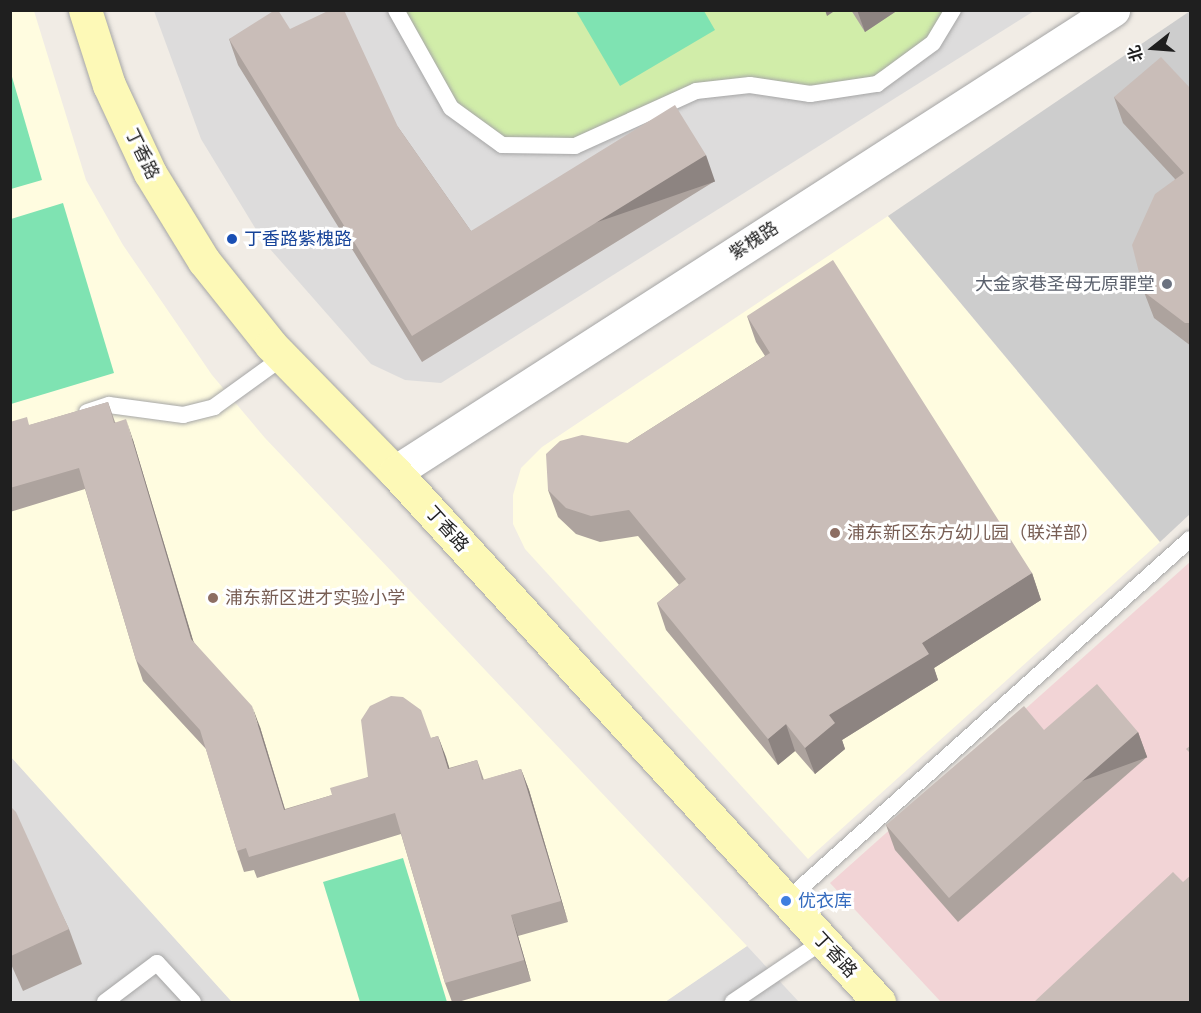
<!DOCTYPE html>
<html>
<head>
<meta charset="utf-8">
<style>
  body { margin:0 }
  #map { position:relative; width:1201px; height:1013px; overflow:hidden; background:#f1ece5; font-family:"Nunito Sans","Noto Sans SC",sans-serif }
  div>[style] { position:absolute }
  [style*='--x'] { left:calc(var(--x)*1px); top:calc(var(--y)*1px); width:calc(var(--w)*1px); rotate:calc(var(--a)*1deg) }
  .residential>* { inset:0; background:#dddcdc }
  .commercial>* { inset:0; background:#f2d4d6 }
  .education>* { inset:0; background:#fffce0 }
  .religious>* { inset:0; background:#cdcdcd }
  .grass>* { inset:0; background:#d1eda9 }
  .pitch>* { inset:0; background:#7fe3b2 }
  .roads { filter:drop-shadow(0 0 2px #a6a6a6) drop-shadow(0 0 2px #a6a6a6) }
  .lane>* { height:16px; margin:-8px; padding:0 8px; transform-origin:8px; border-radius:8px; background:#fff }
  .street>* { height:33px; margin:-16.5px; padding:0 16.5px; transform-origin:16.5px; border-radius:16.5px; background:#fff }
  .secondary>* { height:33px; margin:-16.5px; padding:0 16.5px; transform-origin:16.5px; border-radius:16.5px; background:#fdf9b7 }
  .wall>* { inset:0; background:#ada39e }
  .shaded-wall>* { inset:0; background:#8d8481; transform-origin:0 0 }
  .building>* { inset:0; background:#c9bdb8 }
  .dots>* { width:16px; height:16px; translate:-50% -50%; box-sizing:border-box; border:3px solid #fff; border-radius:50% }
  span { translate:-50% -50%; white-space:nowrap; text-align:center; line-height:1.15; -webkit-text-stroke:6px #fff; paint-order:stroke }
  .street-label { font-size:18px; color:#1f1f1f }
  .transit-label { font-size:18px; color:#164399 }
  .left { translate:0 -50%; text-align:left }
  .worship-label { font-size:18px; color:#5b616d }
  .right { translate:-100% -50%; text-align:right }
  .education-label { font-size:18px; color:#785e54 }
  .shop-label { font-size:18px; color:#366cbe }
  .frame { position:absolute; inset:0; border:12px solid #1f1f1f; pointer-events:none }
  .north { position:absolute; left:1123px; top:18px; width:60px; height:60px; -webkit-text-stroke:4px #fff; paint-order:stroke; rotate:253deg; font-size:16px; font-weight:700; line-height:24px; text-align:center; color:#1f1f1f }
  .north::after { content:''; display:block; margin:auto; width:21px; height:27px; background:#1f1f1f; clip-path:polygon(50% 0,100% 100%,50% 72%,0 100%) }
</style>
</head>
<body>
<div id="map">
  <div class="residential">
    <div style="clip-path:polygon(154px 11px,1034px 11px,441px 383px,405px 380px,371px 364px,263px 241px,201px 139px)"></div>
    <div style="clip-path:polygon(11px 757px,232px 1002px,11px 1002px)"></div>
    <div style="clip-path:polygon(747px 946px,799px 1002px,665px 1002px)"></div>
  </div>
  <div class="commercial">
    <div style="clip-path:polygon(1190px 562px,1190px 1002px,941px 1002px,830px 883px)"></div>
  </div>
  <div class="education">
    <div style="clip-path:polygon(10px 11px,34px 11px,86px 180px,123px 245px,212px 375px,265px 438px,747px 946px,665px 1002px,232px 1002px,11px 757px)"></div>
    <div style="clip-path:polygon(888px 216px,1160px 542px,808px 859px,525px 549px,513px 524px,513px 495px,521px 468px,542px 447px)"></div>
  </div>
  <div class="religious">
    <div style="clip-path:polygon(1190px 11px,1190px 514px,1160px 542px,888px 216px)"></div>
  </div>
  <div class="grass">
    <div style="clip-path:polygon(396px 11px,953px 11px,933px 43px,877px 84px,696px 91px,575px 146px,502px 145px,451px 108px)"></div>
  </div>
  <div class="pitch">
    <div style="clip-path:polygon(576px 11px,704px 11px,715px 30px,620px 86px)"></div>
    <div style="clip-path:polygon(10px 70px,42px 180px,11px 189px,10px 189px)"></div>
    <div style="clip-path:polygon(63px 203px,114px 373px,11px 404px,11px 219px)"></div>
    <div style="clip-path:polygon(403px 858px,447px 1002px,360px 1002px,323px 882px)"></div>
  </div>
  <div class="roads">
    <div class="lane">
      <div style="--x:396;--y:10;--w:112;--a:60.7"></div>
      <div style="--x:451;--y:108;--w:63;--a:36"></div>
      <div style="--x:502;--y:145;--w:73;--a:0.8"></div>
      <div style="--x:575;--y:146;--w:133;--a:-24.4"></div>
      <div style="--x:696;--y:91;--w:54;--a:-6.3"></div>
      <div style="--x:750;--y:85;--w:61;--a:8.5"></div>
      <div style="--x:810;--y:94;--w:68;--a:-8.5"></div>
      <div style="--x:877;--y:84;--w:69;--a:-36.2"></div>
      <div style="--x:933;--y:43;--w:39;--a:-59"></div>
      <div style="--x:87;--y:412;--w:23;--a:-18"></div>
      <div style="--x:109;--y:405;--w:75;--a:7.7"></div>
      <div style="--x:183;--y:415;--w:32;--a:-14"></div>
      <div style="--x:214;--y:407;--w:85;--a:-35.9"></div>
      <div style="--x:786;--y:901;--w:542;--a:-41.86"></div>
      <div style="--x:105;--y:1002;--w:65;--a:-36.9"></div>
      <div style="--x:157;--y:963;--w:53;--a:47.3"></div>
      <div style="--x:733;--y:1002;--w:109;--a:-34.1"></div>
    </div>
    <div class="street">
      <div style="--x:395;--y:472;--w:854;--a:-32.76"></div>
    </div>
    <div class="secondary">
      <div style="--x:85;--y:10;--w:79;--a:72.3"></div>
      <div style="--x:109;--y:85;--w:97;--a:65"></div>
      <div style="--x:150;--y:173;--w:103;--a:58.5"></div>
      <div style="--x:204;--y:261;--w:107;--a:51.4"></div>
      <div style="--x:271;--y:345;--w:177;--a:45.7"></div>
      <div style="--x:395;--y:472;--w:718;--a:47.6"></div>
    </div>
  </div>
  <div class="wall">
    <div style="clip-path:polygon(851px 10px,898px 10px,865px 32px)"></div>
    <div style="clip-path:polygon(290px 29px,398px 127px,471px 231px,715px 181px,422px 362px,238px 65px,229px 39px)"></div>
    <div style="clip-path:polygon(1191px 89px,1191px 346px,1154px 318px,1144px 292px,1175px 179px,1123px 123px,1114px 97px)"></div>
    <div style="clip-path:polygon(747px 316px,1032px 573px,1041px 600px,934px 668px,938px 680px,842px 740px,845px 749px,815px 774px,795px 751px,778px 765px,666px 630px,657px 603px,679px 585px,638px 536px,600px 542px,576px 534px,558px 517px,548px 490px,628px 443px,765px 356px,756px 342px)"></div>
    <div style="clip-path:polygon(108px 402px,115px 422px,133px 440px,193px 641px,260px 727px,285px 809px,332px 795px,368px 777px,431px 738px,438px 736px,449px 768px,477px 760px,484px 780px,521px 769px,529px 790px,568px 922px,518px 936px,531px 981px,458px 1002px,452px 1002px,445px 983px,401px 834px,257px 878px,254px 870px,244px 872px,237px 851px,206px 749px,143px 681px,136px 660px,85px 489px,10px 512px,10px 422px,30px 425px)"></div>
    <div style="clip-path:polygon(1044px 730px,1138px 732px,1147px 757px,958px 922px,895px 850px,886px 825px)"></div>
    <div style="clip-path:polygon(10px 806px,69px 929px,82px 964px,23px 991px,10px 962px)"></div>
  </div>
  <div class="shaded-wall">
    <div style="clip-path:polygon(825px 10px,836px 10px,827px 16px)"></div>
    <div style="clip-path:polygon(857px 10px,898px 10px,865px 32px)"></div>
    <div style="left:706px;top:155px;width:28px;height:345px;rotate:71deg"></div>
    <div style="clip-path:polygon(126px 419px,133px 440px,199px 660px,191px 639px)"></div>
    <div style="clip-path:polygon(1032px 573px,1041px 600px,934px 668px,938px 680px,842px 740px,845px 749px,815px 774px,805px 748px,829px 715px,922px 643px)"></div>
    <div style="clip-path:polygon(252px 706px,260px 727px,291px 830px,284px 810px)"></div>
    <div style="clip-path:polygon(786px 724px,795px 751px,778px 765px,768px 739px)"></div>
    <div style="left:1138px;top:732px;width:27px;height:252px;rotate:70deg"></div>
    <div style="clip-path:polygon(438px 736px,446px 757px,456px 790px,448px 769px)"></div>
    <div style="clip-path:polygon(521px 769px,529px 790px,568px 922px,561px 901px)"></div>
    <div style="clip-path:polygon(511px 915px,518px 936px,531px 981px,524px 960px)"></div>
  </div>
  <div class="building">
    <div style="clip-path:polygon(275px 10px,278px 10px,290px 29px,330px 10px,344px 10px,398px 127px,471px 231px,675px 105px,706px 155px,412px 336px,229px 39px)"></div>
    <div style="clip-path:polygon(1161px 57px,1191px 89px,1191px 323px,1185px 323px,1144px 292px,1132px 245px,1155px 194px,1184px 173px,1114px 97px)"></div>
    <div style="clip-path:polygon(833px 260px,1032px 573px,922px 643px,929px 654px,829px 715px,835px 723px,805px 748px,786px 724px,768px 739px,657px 603px,686px 579px,629px 510px,591px 516px,566px 508px,548px 490px,546px 454px,560px 441px,582px 435px,628px 443px,770px 353px,747px 316px)"></div>
    <div style="clip-path:polygon(108px 402px,114px 423px,126px 419px,191px 639px,252px 706px,284px 810px,332px 795px,330px 788px,368px 777px,361px 720px,370px 706px,391px 696px,403px 697px,421px 710px,431px 738px,438px 736px,448px 769px,477px 760px,482px 780px,521px 769px,561px 901px,511px 915px,524px 960px,445px 983px,395px 813px,249px 857px,246px 848px,237px 851px,200px 730px,136px 660px,79px 468px,10px 488px,10px 422px,27px 417px,29px 425px)"></div>
    <div style="clip-path:polygon(1097px 684px,1138px 732px,949px 898px,886px 825px,1024px 706px,1044px 730px)"></div>
    <div style="clip-path:polygon(1191px 745px,1191px 754px,1186px 749px)"></div>
    <div style="clip-path:polygon(10px 806px,16px 812px,69px 929px,11px 956px)"></div>
    <div style="clip-path:polygon(1173px 872px,1183px 882px,1191px 875px,1191px 1002px,1034px 1002px)"></div>
  </div>
  <div class="dots">
    <div style="left:232px;top:239px;background:#1a4fb4"></div>
    <div style="left:1167px;top:284px;background:#6b7280"></div>
    <div style="left:835px;top:533px;background:#8d6e63"></div>
    <div style="left:213px;top:598px;background:#8d6e63"></div>
    <div style="left:786px;top:901px;background:#3f7fe0"></div>
  </div>
  <div class="street-label">
    <span style="left:142px;top:154px;rotate:64deg">丁香路</span>
    <span style="left:754px;top:241px;rotate:-33deg">紫槐路</span>
    <span style="left:447px;top:529px;rotate:48deg">丁香路</span>
    <span style="left:835px;top:955px;rotate:47deg">丁香路</span>
  </div>
  <div class="transit-label">
    <span class="left" style="left:244px;top:239px">丁香路紫槐路</span>
  </div>
  <div class="worship-label">
    <span class="right" style="left:1155px;top:284px">大金家巷圣母无原罪堂</span>
  </div>
  <div class="education-label">
    <span class="left" style="left:847px;top:533px">浦东新区东方幼儿园（联洋部）</span>
    <span class="left" style="left:225px;top:598px">浦东新区进才实验小学</span>
  </div>
  <div class="shop-label">
    <span class="left" style="left:798px;top:901px">优衣库</span>
  </div>
  <div class="frame"></div>
  <div class="north">北</div>
</div>
</body>
</html>
